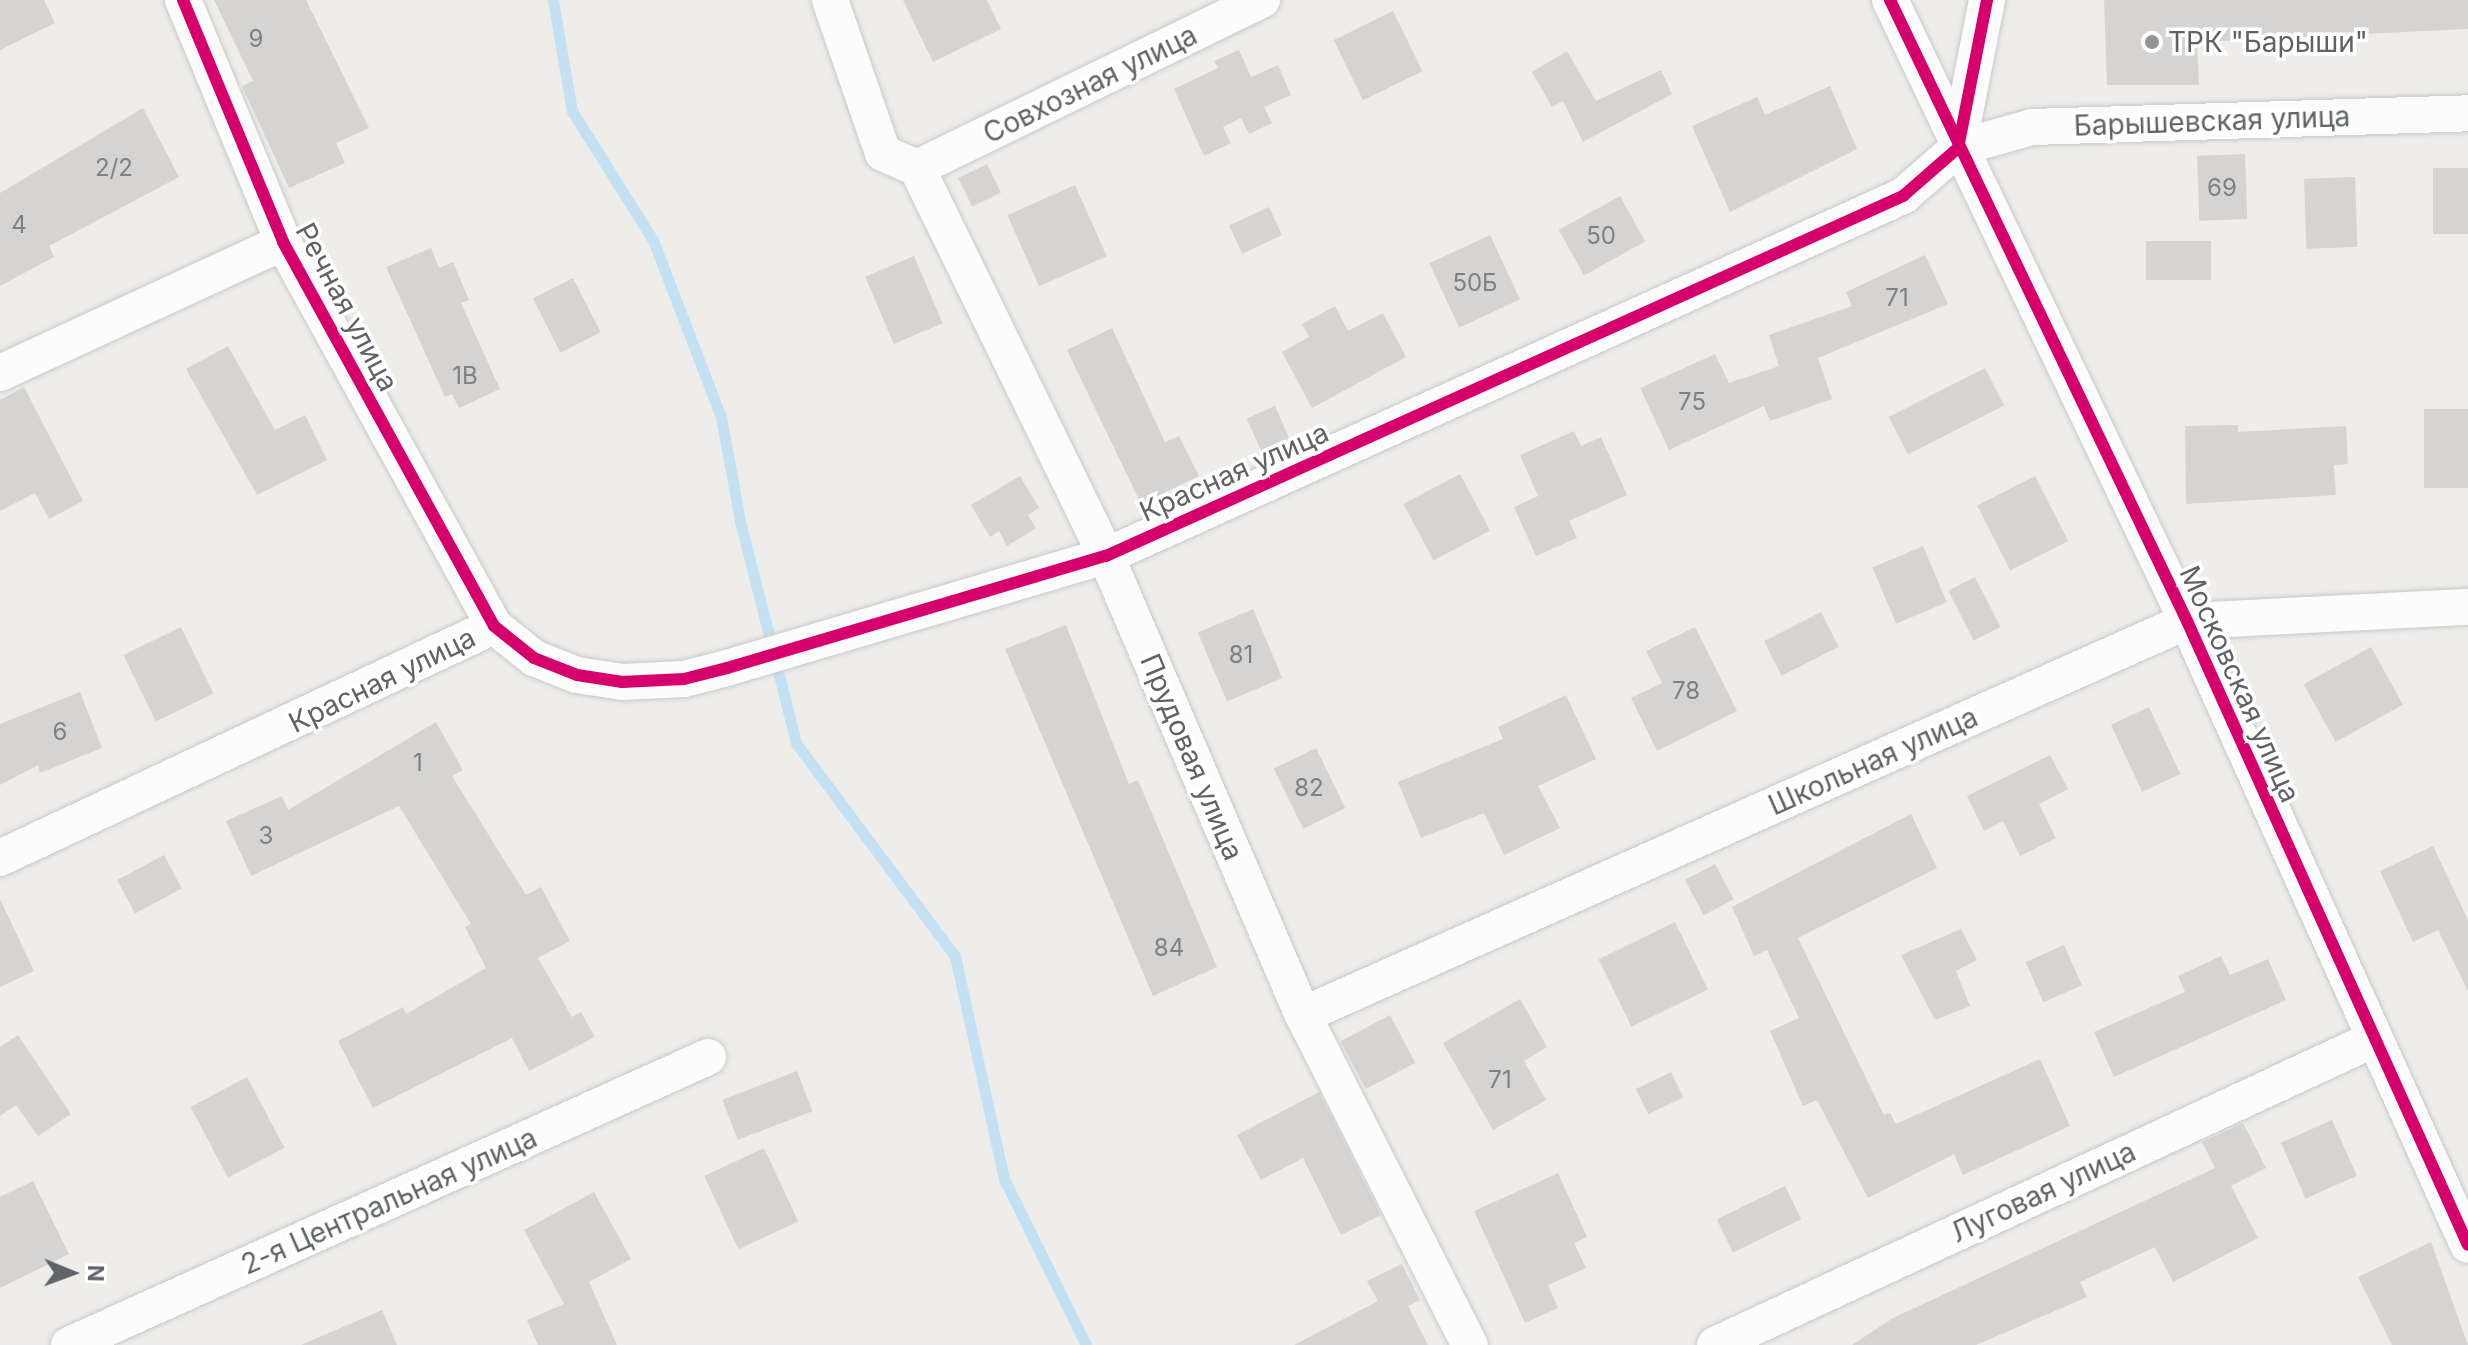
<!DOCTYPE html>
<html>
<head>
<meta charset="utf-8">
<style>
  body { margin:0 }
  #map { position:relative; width:2468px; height:1345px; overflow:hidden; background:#eeedea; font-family:Inter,sans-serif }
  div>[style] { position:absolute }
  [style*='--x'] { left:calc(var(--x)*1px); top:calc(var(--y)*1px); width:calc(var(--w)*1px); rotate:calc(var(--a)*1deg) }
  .stream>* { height:11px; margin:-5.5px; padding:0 5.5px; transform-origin:5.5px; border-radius:5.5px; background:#c3e1f3 }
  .building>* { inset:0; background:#d5d4d2; transform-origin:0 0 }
  .roads { filter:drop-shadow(0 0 2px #c9c9c9) drop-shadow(0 0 2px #c9c9c9) }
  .minor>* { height:36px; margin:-18px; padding:0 18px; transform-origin:18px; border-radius:18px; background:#fcfcfc }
  .cycleway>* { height:12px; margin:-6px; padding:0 6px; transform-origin:6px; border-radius:6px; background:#d6006c }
  .dots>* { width:22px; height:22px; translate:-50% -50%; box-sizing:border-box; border:4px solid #fff; border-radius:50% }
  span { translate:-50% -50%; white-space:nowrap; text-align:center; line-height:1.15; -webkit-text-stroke:7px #fff; paint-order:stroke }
  .number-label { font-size:24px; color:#7e8082 }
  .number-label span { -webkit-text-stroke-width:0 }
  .poi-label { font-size:28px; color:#5f6366 }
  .left { translate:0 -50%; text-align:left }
  .street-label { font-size:28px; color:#5f6366 }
  .north { position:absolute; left:32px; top:1233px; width:80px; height:80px; -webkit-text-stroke:6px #fff; paint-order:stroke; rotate:91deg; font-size:22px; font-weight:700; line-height:32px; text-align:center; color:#5f6366 }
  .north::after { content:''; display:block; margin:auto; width:28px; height:36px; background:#5f6366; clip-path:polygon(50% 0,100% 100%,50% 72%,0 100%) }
</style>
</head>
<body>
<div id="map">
  <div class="stream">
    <div style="--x:553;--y:0;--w:113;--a:80.3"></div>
    <div style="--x:572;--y:111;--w:152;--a:57.9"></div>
    <div style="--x:653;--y:240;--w:190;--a:69"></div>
    <div style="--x:721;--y:417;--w:106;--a:79.6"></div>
    <div style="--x:740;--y:521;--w:229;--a:75.8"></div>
    <div style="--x:796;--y:743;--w:266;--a:53.3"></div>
    <div style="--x:955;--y:956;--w:228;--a:77.6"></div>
    <div style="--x:1004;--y:1179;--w:185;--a:63.7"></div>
  </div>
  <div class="building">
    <div style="clip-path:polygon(0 0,44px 0,55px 23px,0 50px)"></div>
    <div style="clip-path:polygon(214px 0,306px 0,369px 128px,336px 143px,345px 163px,289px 188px,242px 86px,253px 81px)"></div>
    <div style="clip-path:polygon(903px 0,987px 0,1001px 29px,933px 62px)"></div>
    <div style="clip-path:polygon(2104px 0,2468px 0,2468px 29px,2197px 42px,2199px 85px,2107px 85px)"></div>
    <div style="left:1393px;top:11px;width:67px;height:66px;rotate:64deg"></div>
    <div style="clip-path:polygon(1239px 50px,1251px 77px,1278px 65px,1291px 95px,1264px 107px,1272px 123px,1249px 134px,1241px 118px,1223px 127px,1231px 143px,1204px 156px,1174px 89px,1218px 68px,1214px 61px)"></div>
    <div style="clip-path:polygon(1567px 51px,1596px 101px,1661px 70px,1672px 94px,1583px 142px,1563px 101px,1552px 107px,1532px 72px)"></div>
    <div style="clip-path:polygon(1830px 86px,1857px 149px,1730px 212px,1692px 126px,1757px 97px,1765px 115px)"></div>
    <div style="clip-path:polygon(143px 108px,179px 177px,49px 246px,54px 257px,0 286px,0 193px)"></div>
    <div style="left:2245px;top:154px;width:65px;height:48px;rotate:88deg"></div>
    <div style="left:987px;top:164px;width:32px;height:32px;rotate:64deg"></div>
    <div style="left:2433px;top:168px;width:35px;height:66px"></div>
    <div style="left:2355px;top:177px;width:70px;height:51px;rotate:88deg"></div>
    <div style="left:1075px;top:185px;width:78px;height:74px;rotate:66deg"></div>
    <div style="left:1620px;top:196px;width:52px;height:70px;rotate:61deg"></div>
    <div style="left:1269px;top:207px;width:31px;height:44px;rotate:65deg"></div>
    <div style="left:1490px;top:235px;width:71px;height:67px;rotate:65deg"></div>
    <div style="left:2146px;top:241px;width:65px;height:39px"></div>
    <div style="clip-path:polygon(431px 248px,439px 268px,453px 262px,469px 300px,461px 303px,500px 389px,459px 408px,452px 394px,445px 397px,386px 267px)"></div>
    <div style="clip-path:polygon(1925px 255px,1948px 304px,1818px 358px,1832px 399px,1770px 421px,1764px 406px,1669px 450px,1640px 388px,1715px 354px,1729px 383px,1779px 366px,1769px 335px,1852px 306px,1846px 292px)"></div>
    <div style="left:914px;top:256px;width:73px;height:53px;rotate:67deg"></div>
    <div style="left:573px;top:278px;width:61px;height:45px;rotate:63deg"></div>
    <div style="clip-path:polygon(1335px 306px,1348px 331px,1383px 313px,1406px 357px,1312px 408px,1282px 352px,1309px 337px,1302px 324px)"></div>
    <div style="clip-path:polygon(1112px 328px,1165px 442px,1179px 436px,1199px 476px,1141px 504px,1067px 350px)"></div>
    <div style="clip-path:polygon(228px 346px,275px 430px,305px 415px,327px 460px,257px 495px,186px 369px)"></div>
    <div style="left:1985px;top:368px;width:42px;height:108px;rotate:63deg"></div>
    <div style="clip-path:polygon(24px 387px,83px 501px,49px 519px,35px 493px,0 511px,0 400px)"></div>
    <div style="left:1275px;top:406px;width:42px;height:31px;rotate:66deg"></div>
    <div style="left:2424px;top:409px;width:44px;height:79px"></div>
    <div style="clip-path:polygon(2238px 425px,2238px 432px,2346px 426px,2348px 464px,2334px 465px,2336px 495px,2186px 504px,2185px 426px)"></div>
    <div style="clip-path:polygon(1574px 431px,1581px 446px,1601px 437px,1627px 495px,1569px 521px,1577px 538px,1536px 556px,1514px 507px,1538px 496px,1520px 455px)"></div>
    <div style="left:1460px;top:474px;width:64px;height:64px;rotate:62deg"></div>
    <div style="clip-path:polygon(1020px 476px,1039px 508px,1028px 515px,1036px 528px,1007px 546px,999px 531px,990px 537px,971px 505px)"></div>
    <div style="left:2035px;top:476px;width:73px;height:65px;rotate:63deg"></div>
    <div style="left:1923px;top:546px;width:61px;height:55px;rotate:67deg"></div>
    <div style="left:1975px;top:577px;width:56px;height:30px;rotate:63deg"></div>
    <div style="left:1253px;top:609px;width:75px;height:60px;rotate:67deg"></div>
    <div style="left:1821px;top:612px;width:39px;height:64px;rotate:63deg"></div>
    <div style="clip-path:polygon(1066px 625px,1129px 784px,1138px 780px,1217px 967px,1153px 996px,1005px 649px)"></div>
    <div style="left:181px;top:627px;width:74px;height:64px;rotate:64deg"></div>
    <div style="clip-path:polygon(1695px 627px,1737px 711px,1657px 751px,1631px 698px,1662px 683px,1646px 651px)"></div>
    <div style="left:2371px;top:647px;width:66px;height:77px;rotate:61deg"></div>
    <div style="clip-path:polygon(80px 692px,102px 748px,40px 773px,38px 765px,0 785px,0 724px)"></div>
    <div style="clip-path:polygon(1566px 695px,1596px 759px,1538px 786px,1560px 828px,1504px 855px,1484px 813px,1421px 838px,1398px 782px,1503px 739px,1498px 727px)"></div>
    <div style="left:2149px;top:707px;width:74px;height:42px;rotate:65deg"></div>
    <div style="clip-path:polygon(436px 722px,463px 770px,452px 776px,526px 895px,541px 887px,570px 941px,538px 958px,572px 1017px,581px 1012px,595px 1037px,529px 1071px,512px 1038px,373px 1108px,338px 1041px,403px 1007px,406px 1014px,486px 968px,465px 927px,471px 924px,399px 806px,251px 876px,226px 821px,282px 796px,288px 810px)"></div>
    <div style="left:1316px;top:748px;width:67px;height:47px;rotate:64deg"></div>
    <div style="clip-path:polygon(2050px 755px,2068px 789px,2039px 804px,2056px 838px,2020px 856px,2003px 821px,1984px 831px,1967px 796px)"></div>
    <div style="clip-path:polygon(1911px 814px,1937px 868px,1798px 938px,1884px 1115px,1890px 1113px,1896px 1124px,2040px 1059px,2070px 1126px,1963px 1175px,1954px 1154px,1868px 1198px,1817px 1100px,1803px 1106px,1770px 1031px,1799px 1018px,1767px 950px,1754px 956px,1732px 907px)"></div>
    <div style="clip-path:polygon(2433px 846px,2468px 920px,2468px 991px,2438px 930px,2413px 942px,2380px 871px)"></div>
    <div style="left:164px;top:855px;width:38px;height:53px;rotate:62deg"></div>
    <div style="left:1715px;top:864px;width:40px;height:34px;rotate:62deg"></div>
    <div style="clip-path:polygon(0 899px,34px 971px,0 987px)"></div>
    <div style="left:1675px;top:922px;width:75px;height:85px;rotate:64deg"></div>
    <div style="clip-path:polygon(1961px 929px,1977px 960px,1956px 971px,1970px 1006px,1935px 1020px,1901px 955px)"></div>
    <div style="left:2064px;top:945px;width:44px;height:42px;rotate:66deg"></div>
    <div style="clip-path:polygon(2221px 956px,2230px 975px,2268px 959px,2286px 1000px,2114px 1077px,2094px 1032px,2185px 992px,2178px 976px)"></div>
    <div style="clip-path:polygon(1520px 999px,1547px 1047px,1524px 1061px,1546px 1100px,1493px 1130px,1443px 1043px)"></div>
    <div style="left:1390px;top:1015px;width:54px;height:56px;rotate:62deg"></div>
    <div style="clip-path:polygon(18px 1035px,71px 1114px,38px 1136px,16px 1105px,0 1116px,0 1047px)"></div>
    <div style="left:797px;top:1071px;width:43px;height:80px;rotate:69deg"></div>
    <div style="left:1671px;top:1072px;width:28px;height:39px;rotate:64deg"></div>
    <div style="left:247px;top:1077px;width:80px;height:64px;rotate:62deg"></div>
    <div style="clip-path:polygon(1319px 1092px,1381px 1215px,1341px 1235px,1303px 1158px,1261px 1180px,1237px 1135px)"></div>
    <div style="left:2332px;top:1120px;width:61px;height:56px;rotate:66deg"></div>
    <div style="clip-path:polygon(2243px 1123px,2266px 1168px,2231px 1186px,2258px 1238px,2173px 1282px,2155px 1247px,2080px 1282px,2087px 1297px,1976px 1345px,1852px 1345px,1893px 1318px,2215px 1168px,2202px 1142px)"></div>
    <div style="left:764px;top:1148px;width:81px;height:66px;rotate:65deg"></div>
    <div style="clip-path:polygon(1558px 1173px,1587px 1237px,1574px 1243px,1586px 1268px,1548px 1285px,1558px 1308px,1525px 1323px,1474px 1211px)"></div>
    <div style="clip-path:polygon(33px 1181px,69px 1254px,0 1288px,0 1197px)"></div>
    <div style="left:1785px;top:1186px;width:37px;height:76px;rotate:64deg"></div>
    <div style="clip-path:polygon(594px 1192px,631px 1259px,589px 1282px,617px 1345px,538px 1345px,527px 1320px,564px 1304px,524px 1230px)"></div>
    <div style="clip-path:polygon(2431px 1242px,2468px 1345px,2392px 1345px,2358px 1277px)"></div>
    <div style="clip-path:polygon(1402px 1264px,1420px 1300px,1408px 1306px,1428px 1345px,1294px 1345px,1378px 1301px,1367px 1281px)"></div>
    <div style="clip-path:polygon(382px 1310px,397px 1345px,301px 1345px)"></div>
  </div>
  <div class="roads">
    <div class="minor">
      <div style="--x:183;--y:0;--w:262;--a:67.5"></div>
      <div style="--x:283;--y:242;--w:438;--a:61.2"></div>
      <div style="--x:494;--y:626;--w:51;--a:38.7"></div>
      <div style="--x:534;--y:658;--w:46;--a:21.6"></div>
      <div style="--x:577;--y:675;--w:46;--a:8.8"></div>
      <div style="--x:622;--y:682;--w:62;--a:-2.8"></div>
      <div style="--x:684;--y:679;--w:44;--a:-14.3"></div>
      <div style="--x:727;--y:668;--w:395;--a:-16.5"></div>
      <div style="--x:1106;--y:556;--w:875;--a:-24.31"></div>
      <div style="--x:1903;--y:196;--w:73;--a:-41.1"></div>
      <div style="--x:1958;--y:148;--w:151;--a:-78.9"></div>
      <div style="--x:830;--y:0;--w:162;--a:70.9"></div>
      <div style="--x:883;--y:153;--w:37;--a:24"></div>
      <div style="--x:1890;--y:0;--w:688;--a:64.44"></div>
      <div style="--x:2187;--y:621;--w:684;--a:65.76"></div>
      <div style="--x:1958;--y:148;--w:77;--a:-15.8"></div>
      <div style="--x:2032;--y:127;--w:436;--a:-1.8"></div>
      <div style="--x:917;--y:168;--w:432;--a:64"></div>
      <div style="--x:1106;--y:556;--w:499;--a:66.8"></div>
      <div style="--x:1303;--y:1015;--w:370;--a:63.2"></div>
      <div style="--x:917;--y:168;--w:384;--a:-26"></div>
      <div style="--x:0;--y:373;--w:312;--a:-24.8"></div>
      <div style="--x:0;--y:858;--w:546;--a:-25.16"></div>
      <div style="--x:1303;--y:1015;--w:968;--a:-24.02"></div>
      <div style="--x:2187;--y:621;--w:281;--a:-2.9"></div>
      <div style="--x:69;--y:1345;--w:701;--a:-24.26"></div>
      <div style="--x:1715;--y:1345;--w:724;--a:-24.9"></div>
    </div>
  </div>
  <div class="cycleway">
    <div style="--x:183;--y:0;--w:262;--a:67.5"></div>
    <div style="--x:283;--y:242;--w:438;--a:61.2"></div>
    <div style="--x:494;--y:626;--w:51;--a:38.7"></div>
    <div style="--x:534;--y:658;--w:46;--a:21.6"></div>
    <div style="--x:577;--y:675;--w:46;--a:8.8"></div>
    <div style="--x:622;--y:682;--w:62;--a:-2.8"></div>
    <div style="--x:684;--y:679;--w:44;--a:-14.3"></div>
    <div style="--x:727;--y:668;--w:395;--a:-16.5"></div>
    <div style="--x:1106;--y:556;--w:875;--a:-24.31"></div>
    <div style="--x:1903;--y:196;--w:73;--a:-41.1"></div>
    <div style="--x:1958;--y:148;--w:151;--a:-78.9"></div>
    <div style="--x:1890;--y:0;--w:688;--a:64.44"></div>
    <div style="--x:2187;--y:621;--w:684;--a:65.76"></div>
  </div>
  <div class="dots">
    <div style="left:2152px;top:42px;background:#919394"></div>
  </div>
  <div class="number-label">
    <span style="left:256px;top:39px">9</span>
    <span style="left:114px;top:168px">2/2</span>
    <span style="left:2222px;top:188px">69</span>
    <span style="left:19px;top:225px">4</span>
    <span style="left:1601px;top:236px">50</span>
    <span style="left:1475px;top:283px">50Б</span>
    <span style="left:1897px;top:298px">71</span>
    <span style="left:465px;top:376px">1В</span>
    <span style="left:1692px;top:402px">75</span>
    <span style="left:1241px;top:655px">81</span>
    <span style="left:1686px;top:691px">78</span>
    <span style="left:60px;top:732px">6</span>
    <span style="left:418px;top:763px">1</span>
    <span style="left:1309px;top:788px">82</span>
    <span style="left:266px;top:836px">3</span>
    <span style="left:1169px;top:948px">84</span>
    <span style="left:1500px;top:1080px">71</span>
  </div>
  <div class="poi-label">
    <span class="left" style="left:2168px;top:42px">ТРК "Барыши"</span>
  </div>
  <div class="street-label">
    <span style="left:1090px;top:84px;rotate:-26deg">Совхозная улица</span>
    <span style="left:2212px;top:121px;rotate:-2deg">Барышевская улица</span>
    <span style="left:347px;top:307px;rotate:62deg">Речная улица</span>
    <span style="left:1234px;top:472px;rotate:-24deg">Красная улица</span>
    <span style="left:382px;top:680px;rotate:-26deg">Красная улица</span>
    <span style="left:2240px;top:684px;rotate:66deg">Московская улица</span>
    <span style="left:1192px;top:757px;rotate:67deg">Прудовая улица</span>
    <span style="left:1873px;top:761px;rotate:-24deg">Школьная улица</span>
    <span style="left:2043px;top:1192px;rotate:-25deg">Луговая улица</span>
    <span style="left:389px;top:1201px;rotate:-24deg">2-я Центральная улица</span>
  </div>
  <div class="north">N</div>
</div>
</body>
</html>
